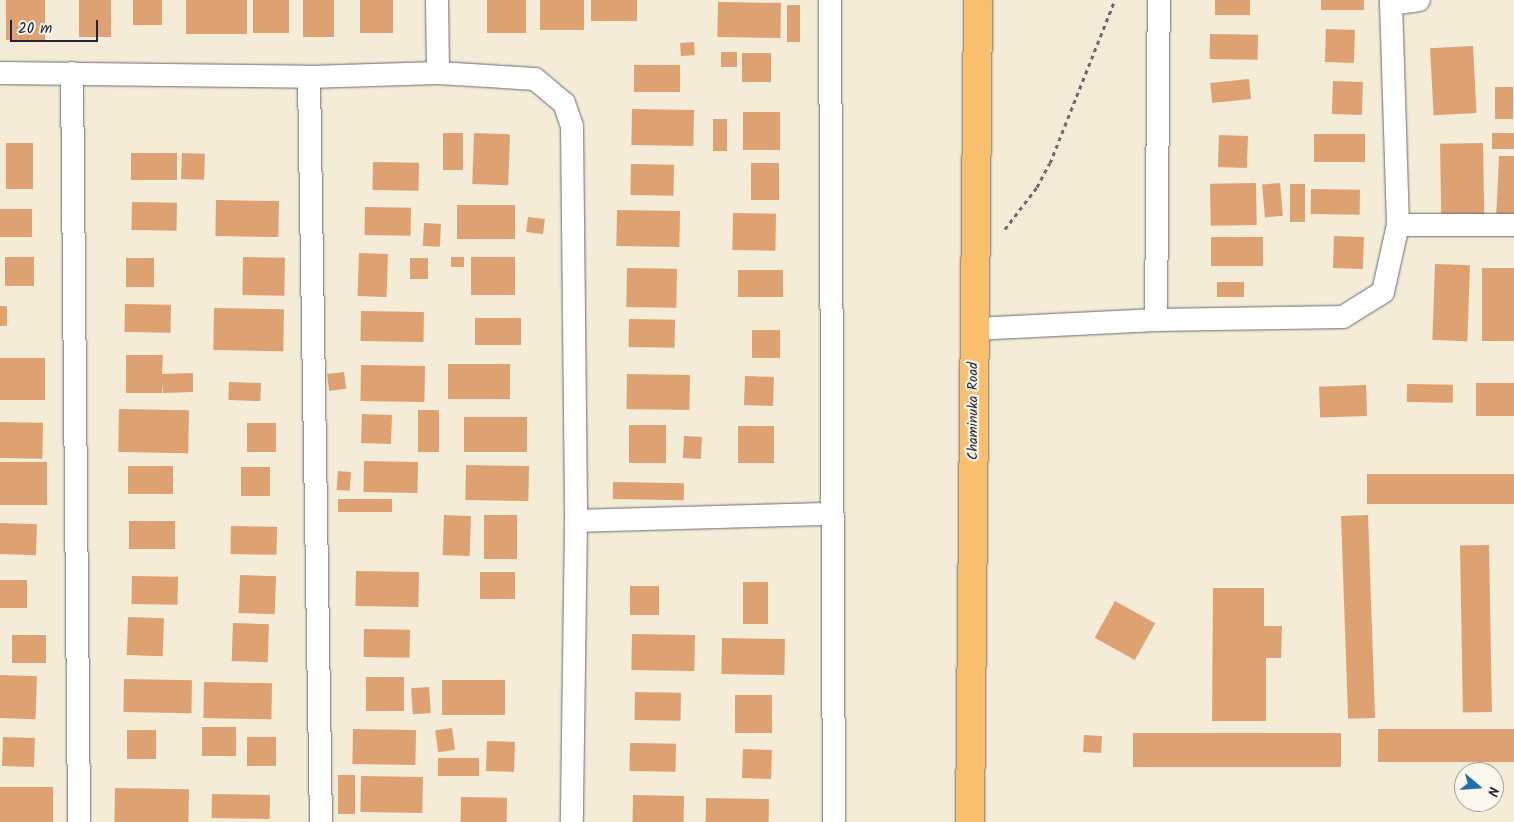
<!DOCTYPE html>
<html>
<head>
<meta charset="utf-8">
<style>
  body { margin:0 }
  #map { position:relative; width:1514px; height:822px; overflow:hidden; background:#f4ecd6; font-family:Kalam,sans-serif }
  div>[style] { position:absolute }
  [style*='--x'] { left:calc(var(--x)*1px); top:calc(var(--y)*1px); width:calc(var(--w)*1px); rotate:calc(var(--a)*1deg) }
  .building>* { inset:0; background:#dda172; transform-origin:0 0 }
  .path>* { height:3px; margin-top:-1.5px; transform-origin:0; background:repeating-linear-gradient(90deg,#6c6971 0 4px,transparent 0 8px) }
  .roads { filter:drop-shadow(0 0 1px #6c6971) drop-shadow(0 0 1px #6c6971) }
  .minor>* { height:22px; margin:-11px; padding:0 11px; transform-origin:11px; border-radius:11px; background:#fff }
  .primary>* { height:28px; margin:-14px; padding:0 14px; transform-origin:14px; border-radius:14px; background:#f9bf6c }
  span { translate:-50% -50%; white-space:nowrap; text-align:center; line-height:1.15; -webkit-text-stroke:4.5px #fbf7ec; paint-order:stroke }
  .street-label { font-size:14px; color:#22223b }
  .north { position:absolute; left:1454px; top:762px; width:50px; height:50px; box-sizing:border-box; background:#fbf7ec; border:1px solid #a4a2a5; border-radius:50%; rotate:108deg; font-size:14px; font-weight:700; line-height:20px; text-align:center; color:#22223b }
  .north::after { content:''; display:block; margin:auto; width:18px; height:22px; background:#1f6fb2; clip-path:polygon(50% 0,100% 100%,50% 72%,0 100%) }
  .scale { position:absolute; left:10px; top:20px; width:88px; height:22px; box-sizing:border-box; border:2px solid #22223b; border-top:0; padding-left:6px; font-size:15px; line-height:18px; white-space:nowrap; color:#22223b; -webkit-text-stroke:4px #fbf7ec; paint-order:stroke }
</style>
</head>
<body>
<div id="map">
  <div class="building">
    <div style="left:6px;top:0;width:39px;height:40px"></div>
    <div style="left:79px;top:0;width:32px;height:37px"></div>
    <div style="left:133px;top:0;width:29px;height:25px"></div>
    <div style="left:186px;top:0;width:61px;height:34px"></div>
    <div style="left:253px;top:0;width:36px;height:33px"></div>
    <div style="left:303px;top:0;width:31px;height:37px"></div>
    <div style="left:360px;top:0;width:33px;height:33px"></div>
    <div style="left:487px;top:0;width:39px;height:33px"></div>
    <div style="left:540px;top:0;width:44px;height:30px"></div>
    <div style="left:591px;top:0;width:46px;height:21px"></div>
    <div style="left:1215px;top:0;width:35px;height:15px"></div>
    <div style="left:1321px;top:0;width:43px;height:10px"></div>
    <div style="left:718px;top:2px;width:63px;height:35px;rotate:1deg"></div>
    <div style="left:787px;top:5px;width:13px;height:37px"></div>
    <div style="left:1326px;top:29px;width:29px;height:33px;rotate:2deg"></div>
    <div style="left:1210px;top:34px;width:48px;height:25px;rotate:1deg"></div>
    <div style="left:694px;top:42px;width:13px;height:14px;rotate:86deg"></div>
    <div style="left:1473px;top:46px;width:67px;height:43px;rotate:87deg"></div>
    <div style="left:737px;top:52px;width:15px;height:16px;rotate:90deg"></div>
    <div style="left:742px;top:53px;width:29px;height:29px"></div>
    <div style="left:634px;top:65px;width:46px;height:27px"></div>
    <div style="left:1249px;top:79px;width:20px;height:39px;rotate:84deg"></div>
    <div style="left:1333px;top:81px;width:30px;height:33px;rotate:2deg"></div>
    <div style="left:1495px;top:87px;width:18px;height:32px"></div>
    <div style="left:632px;top:109px;width:62px;height:36px;rotate:1deg"></div>
    <div style="left:743px;top:112px;width:37px;height:38px"></div>
    <div style="left:713px;top:119px;width:14px;height:32px"></div>
    <div style="left:463px;top:133px;width:37px;height:20px;rotate:90deg"></div>
    <div style="left:474px;top:133px;width:36px;height:51px;rotate:2deg"></div>
    <div style="left:1492px;top:133px;width:22px;height:16px"></div>
    <div style="left:1365px;top:134px;width:28px;height:51px;rotate:90deg"></div>
    <div style="left:1219px;top:135px;width:29px;height:32px;rotate:2deg"></div>
    <div style="left:6px;top:143px;width:27px;height:46px"></div>
    <div style="left:1483px;top:143px;width:79px;height:43px;rotate:89deg"></div>
    <div style="left:131px;top:153px;width:46px;height:27px"></div>
    <div style="left:182px;top:153px;width:23px;height:26px;rotate:2deg"></div>
    <div style="clip-path:polygon(1499px 156px,1514px 156px,1514px 221px,1496px 220px)"></div>
    <div style="left:373px;top:162px;width:46px;height:28px;rotate:1deg"></div>
    <div style="left:751px;top:163px;width:28px;height:37px"></div>
    <div style="left:631px;top:164px;width:43px;height:31px;rotate:1deg"></div>
    <div style="left:1256px;top:183px;width:42px;height:46px;rotate:89deg"></div>
    <div style="left:1280px;top:183px;width:33px;height:18px;rotate:85deg"></div>
    <div style="left:1290px;top:184px;width:15px;height:38px"></div>
    <div style="left:1311px;top:189px;width:49px;height:25px;rotate:1deg"></div>
    <div style="left:216px;top:200px;width:63px;height:36px;rotate:1deg"></div>
    <div style="left:132px;top:202px;width:45px;height:28px;rotate:1deg"></div>
    <div style="left:457px;top:205px;width:58px;height:34px"></div>
    <div style="left:365px;top:207px;width:46px;height:28px;rotate:1deg"></div>
    <div style="left:0;top:209px;width:32px;height:28px"></div>
    <div style="left:617px;top:210px;width:63px;height:36px;rotate:1deg"></div>
    <div style="left:733px;top:213px;width:43px;height:37px;rotate:1deg"></div>
    <div style="left:528px;top:217px;width:17px;height:15px;rotate:7deg"></div>
    <div style="left:424px;top:223px;width:17px;height:23px;rotate:3deg"></div>
    <div style="left:1334px;top:236px;width:30px;height:32px;rotate:2deg"></div>
    <div style="left:1263px;top:237px;width:29px;height:52px;rotate:90deg"></div>
    <div style="left:359px;top:253px;width:29px;height:43px;rotate:2deg"></div>
    <div style="left:5px;top:257px;width:29px;height:29px"></div>
    <div style="left:243px;top:257px;width:42px;height:38px;rotate:1deg"></div>
    <div style="left:451px;top:257px;width:13px;height:10px"></div>
    <div style="left:471px;top:257px;width:44px;height:38px"></div>
    <div style="left:126px;top:258px;width:28px;height:29px"></div>
    <div style="left:428px;top:258px;width:21px;height:18px;rotate:90deg"></div>
    <div style="left:1435px;top:264px;width:35px;height:76px;rotate:2deg"></div>
    <div style="left:627px;top:268px;width:50px;height:39px;rotate:1deg"></div>
    <div style="left:1482px;top:268px;width:32px;height:73px"></div>
    <div style="left:738px;top:270px;width:45px;height:27px"></div>
    <div style="left:1217px;top:282px;width:27px;height:15px"></div>
    <div style="left:125px;top:304px;width:46px;height:28px;rotate:1deg"></div>
    <div style="left:0;top:306px;width:7px;height:20px"></div>
    <div style="left:214px;top:308px;width:70px;height:42px;rotate:1deg"></div>
    <div style="left:361px;top:311px;width:63px;height:30px;rotate:1deg"></div>
    <div style="left:475px;top:318px;width:46px;height:27px"></div>
    <div style="left:629px;top:319px;width:46px;height:28px;rotate:1deg"></div>
    <div style="left:752px;top:330px;width:28px;height:28px"></div>
    <div style="clip-path:polygon(126px 355px,163px 355px,162px 374px,193px 373px,193px 392px,163px 393px,163px 382px,162px 393px,126px 393px)"></div>
    <div style="left:0;top:358px;width:45px;height:42px"></div>
    <div style="left:448px;top:364px;width:62px;height:35px"></div>
    <div style="left:361px;top:365px;width:64px;height:36px;rotate:1deg"></div>
    <div style="left:344px;top:372px;width:17px;height:17px;rotate:83deg"></div>
    <div style="left:627px;top:374px;width:63px;height:35px;rotate:1deg"></div>
    <div style="left:745px;top:376px;width:29px;height:29px;rotate:2deg"></div>
    <div style="left:229px;top:382px;width:32px;height:18px;rotate:2deg"></div>
    <div style="left:1476px;top:383px;width:38px;height:33px"></div>
    <div style="left:1407px;top:384px;width:46px;height:18px;rotate:1deg"></div>
    <div style="left:1366px;top:385px;width:31px;height:47px;rotate:88deg"></div>
    <div style="left:119px;top:409px;width:70px;height:43px;rotate:1deg"></div>
    <div style="left:418px;top:410px;width:21px;height:42px"></div>
    <div style="left:362px;top:414px;width:30px;height:29px;rotate:2deg"></div>
    <div style="left:464px;top:417px;width:63px;height:35px"></div>
    <div style="left:0;top:422px;width:43px;height:36px;rotate:1deg"></div>
    <div style="left:247px;top:423px;width:29px;height:29px"></div>
    <div style="left:629px;top:425px;width:37px;height:38px"></div>
    <div style="left:738px;top:426px;width:36px;height:37px"></div>
    <div style="left:684px;top:436px;width:18px;height:22px;rotate:3deg"></div>
    <div style="left:364px;top:461px;width:54px;height:31px;rotate:1deg"></div>
    <div style="left:0;top:462px;width:47px;height:43px"></div>
    <div style="left:466px;top:465px;width:63px;height:35px;rotate:1deg"></div>
    <div style="left:128px;top:466px;width:45px;height:28px"></div>
    <div style="left:241px;top:467px;width:29px;height:29px"></div>
    <div style="left:338px;top:471px;width:13px;height:19px;rotate:4deg"></div>
    <div style="left:1514px;top:474px;width:30px;height:147px;rotate:90deg"></div>
    <div style="left:613px;top:482px;width:71px;height:17px;rotate:1deg"></div>
    <div style="left:392px;top:499px;width:13px;height:54px;rotate:90deg"></div>
    <div style="left:444px;top:515px;width:27px;height:40px;rotate:2deg"></div>
    <div style="left:484px;top:515px;width:33px;height:44px"></div>
    <div style="left:1368px;top:515px;width:203px;height:27px;rotate:88deg"></div>
    <div style="left:129px;top:521px;width:46px;height:28px"></div>
    <div style="left:0;top:523px;width:37px;height:31px;rotate:2deg"></div>
    <div style="left:231px;top:526px;width:46px;height:28px;rotate:1deg"></div>
    <div style="left:1489px;top:545px;width:167px;height:29px;rotate:89deg"></div>
    <div style="left:356px;top:571px;width:63px;height:35px;rotate:1deg"></div>
    <div style="left:480px;top:572px;width:35px;height:27px"></div>
    <div style="left:240px;top:575px;width:36px;height:38px;rotate:2deg"></div>
    <div style="left:132px;top:576px;width:46px;height:28px;rotate:1deg"></div>
    <div style="left:0;top:580px;width:27px;height:28px"></div>
    <div style="left:743px;top:582px;width:25px;height:42px"></div>
    <div style="left:630px;top:586px;width:29px;height:29px"></div>
    <div style="clip-path:polygon(1213px 588px,1264px 588px,1264px 626px,1282px 626px,1281px 658px,1266px 658px,1266px 721px,1212px 721px)"></div>
    <div style="left:1115px;top:601px;width:46px;height:42px;rotate:29deg"></div>
    <div style="left:128px;top:617px;width:36px;height:38px;rotate:2deg"></div>
    <div style="left:233px;top:623px;width:36px;height:38px;rotate:2deg"></div>
    <div style="left:364px;top:629px;width:46px;height:28px;rotate:1deg"></div>
    <div style="left:632px;top:634px;width:63px;height:36px;rotate:1deg"></div>
    <div style="left:12px;top:635px;width:34px;height:28px"></div>
    <div style="left:722px;top:638px;width:63px;height:36px;rotate:1deg"></div>
    <div style="left:0;top:675px;width:37px;height:43px;rotate:2deg"></div>
    <div style="left:366px;top:677px;width:38px;height:34px"></div>
    <div style="left:124px;top:679px;width:68px;height:33px;rotate:1deg"></div>
    <div style="left:442px;top:680px;width:63px;height:35px"></div>
    <div style="left:204px;top:682px;width:68px;height:36px;rotate:1deg"></div>
    <div style="left:429px;top:687px;width:26px;height:18px;rotate:86deg"></div>
    <div style="left:635px;top:692px;width:46px;height:28px;rotate:1deg"></div>
    <div style="left:735px;top:695px;width:37px;height:38px"></div>
    <div style="left:202px;top:727px;width:34px;height:29px"></div>
    <div style="left:452px;top:728px;width:22px;height:17px;rotate:82deg"></div>
    <div style="left:353px;top:729px;width:63px;height:35px;rotate:1deg"></div>
    <div style="left:1378px;top:729px;width:136px;height:33px"></div>
    <div style="left:127px;top:730px;width:29px;height:29px"></div>
    <div style="left:1133px;top:733px;width:208px;height:34px"></div>
    <div style="left:1084px;top:735px;width:18px;height:17px;rotate:3deg"></div>
    <div style="left:3px;top:737px;width:32px;height:29px;rotate:2deg"></div>
    <div style="left:247px;top:737px;width:29px;height:29px"></div>
    <div style="left:487px;top:741px;width:28px;height:30px;rotate:2deg"></div>
    <div style="left:630px;top:743px;width:46px;height:28px;rotate:1deg"></div>
    <div style="left:743px;top:749px;width:29px;height:29px;rotate:2deg"></div>
    <div style="left:438px;top:758px;width:41px;height:18px"></div>
    <div style="left:338px;top:775px;width:17px;height:39px"></div>
    <div style="left:361px;top:776px;width:62px;height:36px;rotate:1deg"></div>
    <div style="left:0;top:787px;width:53px;height:35px"></div>
    <div style="left:115px;top:788px;width:74px;height:34px;rotate:1deg"></div>
    <div style="left:212px;top:794px;width:58px;height:24px;rotate:1deg"></div>
    <div style="left:633px;top:795px;width:51px;height:27px;rotate:1deg"></div>
    <div style="left:461px;top:797px;width:46px;height:25px;rotate:1deg"></div>
    <div style="left:706px;top:798px;width:63px;height:24px;rotate:1deg"></div>
  </div>
  <div class="path">
    <div style="--x:1005;--y:229;--w:53;--a:-52.7"></div>
    <div style="--x:1037;--y:187;--w:27;--a:-62"></div>
    <div style="--x:1050;--y:163;--w:175;--a:-68.3"></div>
  </div>
  <div class="roads">
    <div class="minor">
      <div style="--x:437;--y:0;--w:73;--a:89.2"></div>
      <div style="--x:830;--y:0;--w:822;--a:89.72"></div>
      <div style="--x:1391;--y:4;--w:28;--a:-8"></div>
      <div style="--x:0;--y:73;--w:309;--a:0.7"></div>
      <div style="--x:309;--y:77;--w:129;--a:-1.8"></div>
      <div style="--x:438;--y:73;--w:97;--a:3.5"></div>
      <div style="--x:535;--y:79;--w:38;--a:40"></div>
      <div style="--x:564;--y:103;--w:24;--a:71"></div>
      <div style="--x:572;--y:126;--w:395;--a:89.4"></div>
      <div style="--x:576;--y:521;--w:301;--a:90.8"></div>
      <div style="--x:72;--y:73;--w:749;--a:89.46"></div>
      <div style="--x:309;--y:77;--w:745;--a:89.08"></div>
      <div style="--x:1398;--y:225;--w:116;--a:0"></div>
      <div style="--x:1156;--y:320;--w:320;--a:-89.5"></div>
      <div style="--x:974;--y:329;--w:182;--a:-2.8"></div>
      <div style="--x:1156;--y:320;--w:187;--a:-0.9"></div>
      <div style="--x:1343;--y:317;--w:47;--a:-32"></div>
      <div style="--x:1383;--y:292;--w:69;--a:-77.4"></div>
      <div style="--x:1398;--y:225;--w:225;--a:-91.8"></div>
      <div style="--x:576;--y:521;--w:255;--a:-1.6"></div>
    </div>
    <div class="primary">
      <div style="--x:970;--y:822;--w:822;--a:-89.44"></div>
    </div>
  </div>
  <div class="street-label">
    <span style="left:973px;top:411px;rotate:-90deg">Chaminuka Road</span>
  </div>
  <div class="north">N</div>
  <div class="scale">20 m</div>
</div>
</body>
</html>
